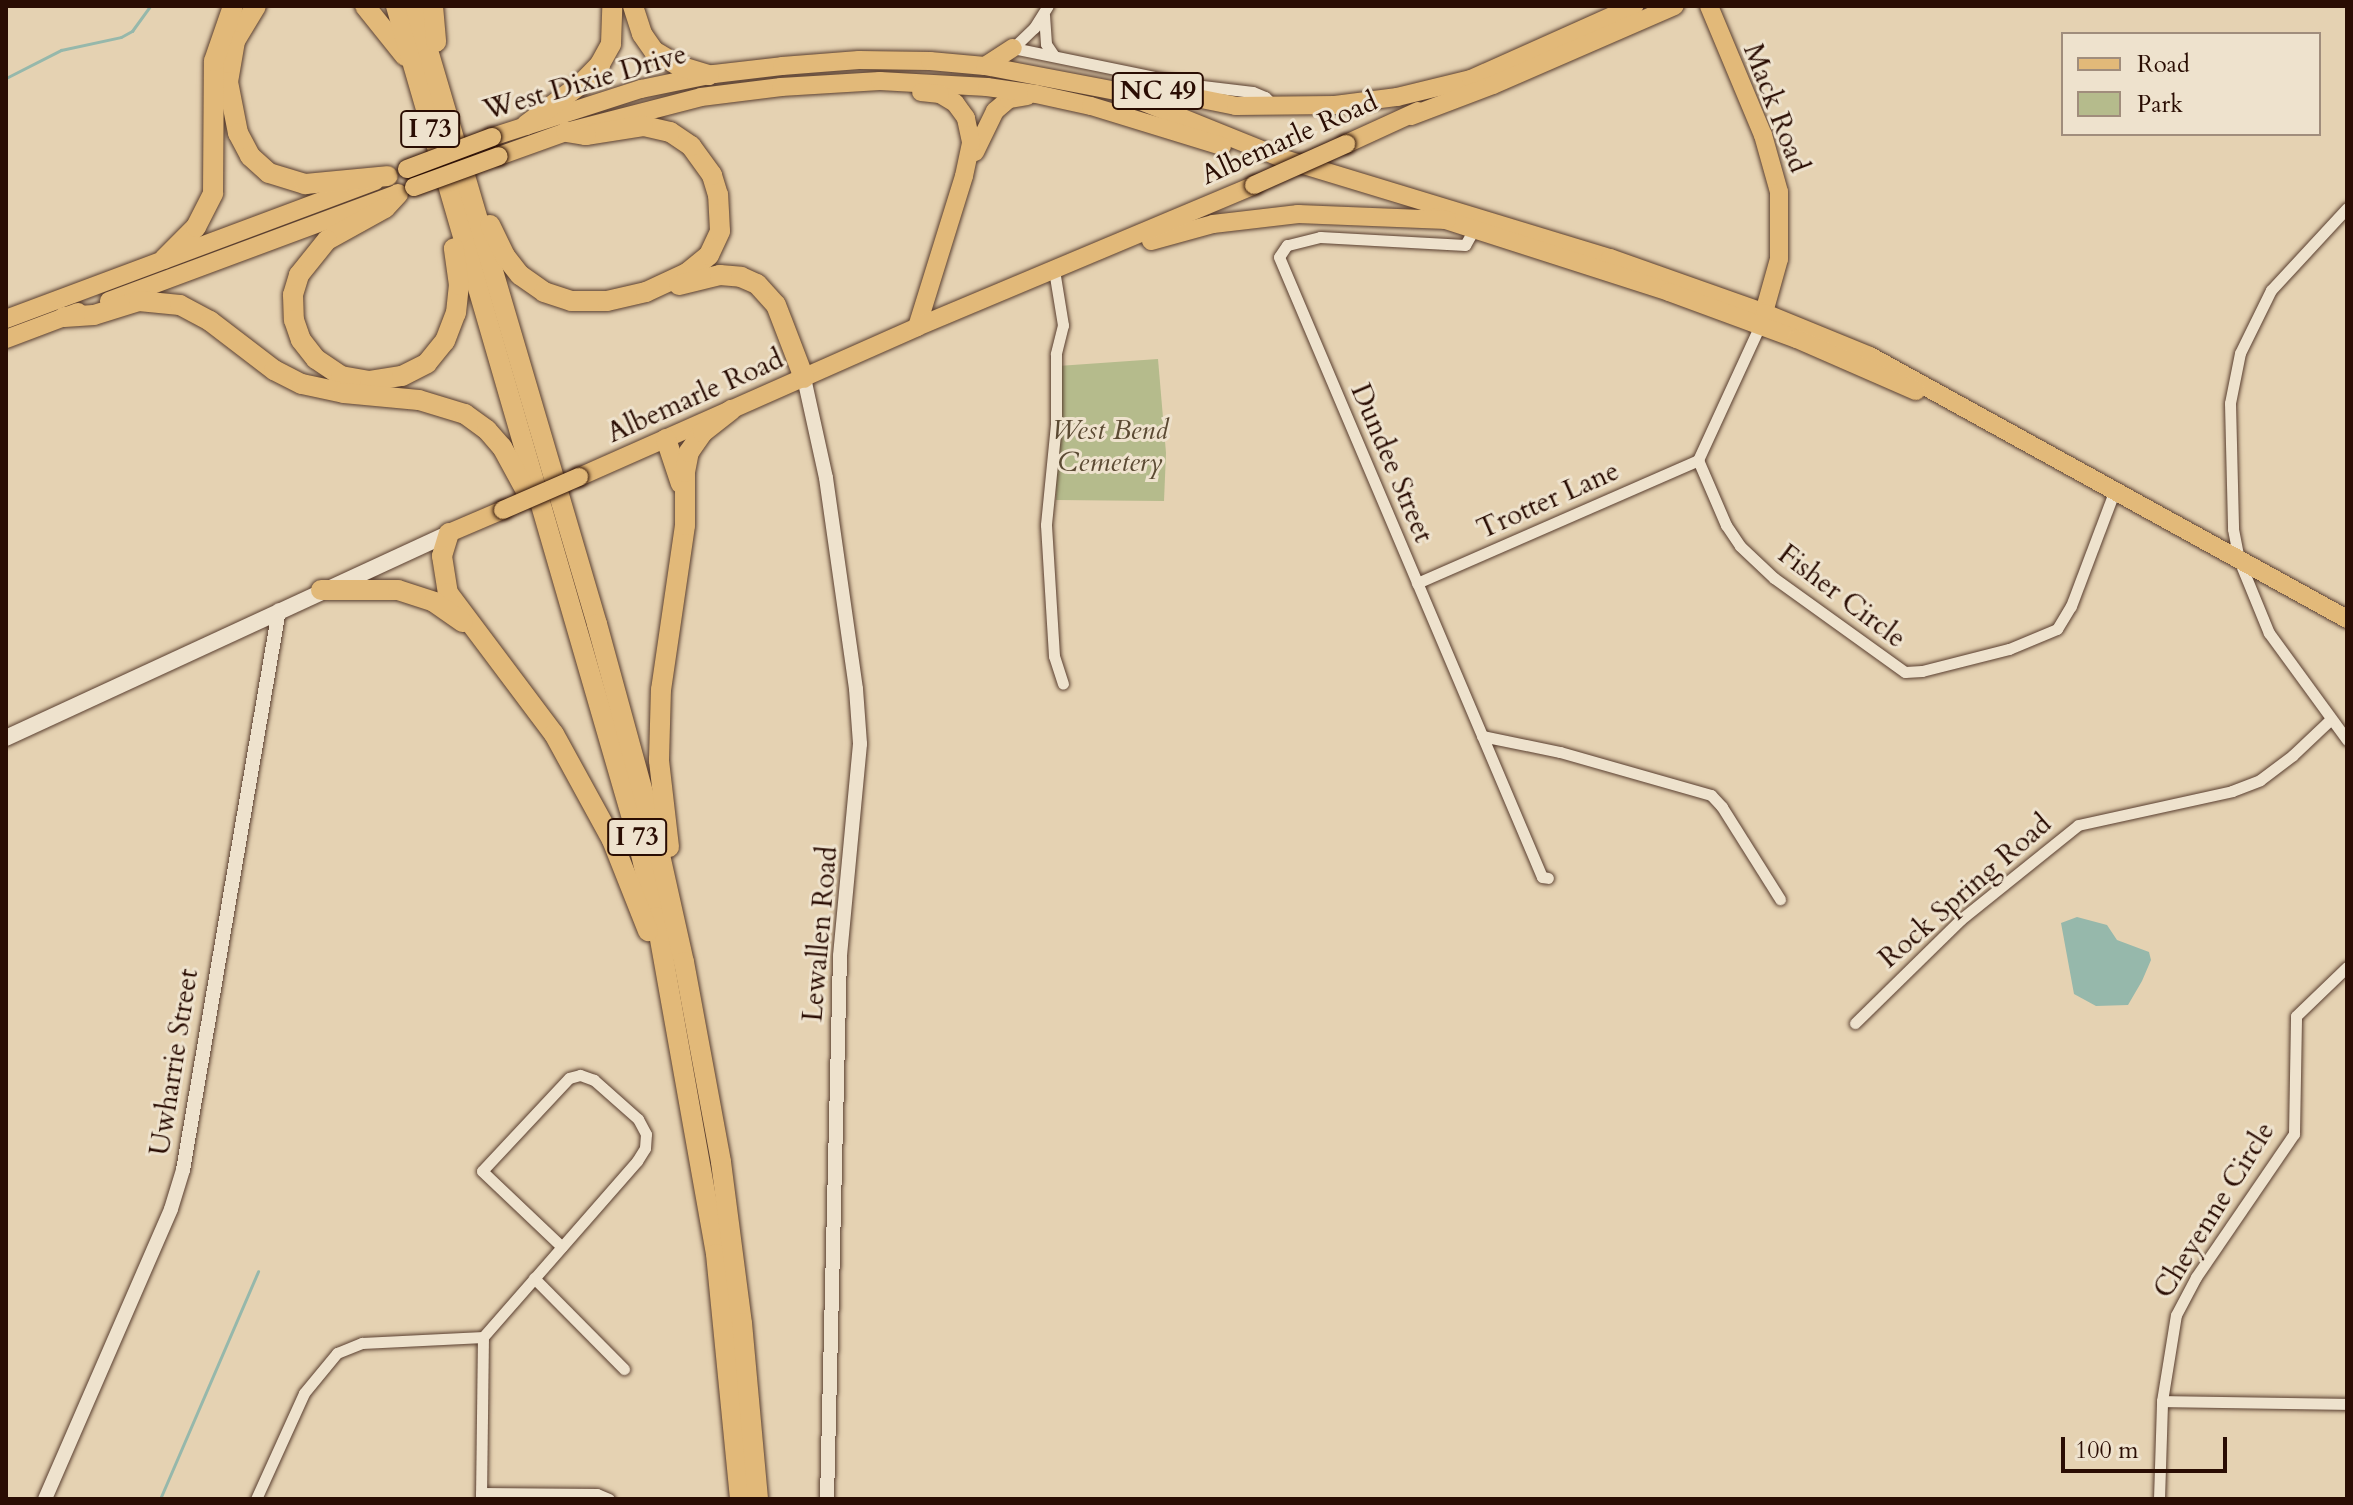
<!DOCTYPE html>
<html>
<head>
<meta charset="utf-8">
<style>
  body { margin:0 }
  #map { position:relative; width:2353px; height:1505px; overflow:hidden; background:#e5d2b2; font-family:Cardo,serif }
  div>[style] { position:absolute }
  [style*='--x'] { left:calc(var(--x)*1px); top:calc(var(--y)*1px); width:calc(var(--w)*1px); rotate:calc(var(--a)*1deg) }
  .green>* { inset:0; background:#b5bb8c }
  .water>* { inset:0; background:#96b8ab }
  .stream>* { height:3px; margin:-1.5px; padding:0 1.5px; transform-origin:1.5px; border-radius:1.5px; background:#96b8ab }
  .roads { filter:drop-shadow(0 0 2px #593e2f) drop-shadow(0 0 2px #593e2f) }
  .minor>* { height:11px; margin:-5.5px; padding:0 5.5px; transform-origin:5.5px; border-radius:5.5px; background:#eee2cd }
  .tertiary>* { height:14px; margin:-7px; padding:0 7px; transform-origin:7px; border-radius:7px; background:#eee2cd }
  .secondary>* { height:16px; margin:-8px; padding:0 8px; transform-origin:8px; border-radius:8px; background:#eee2cd }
  .primary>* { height:18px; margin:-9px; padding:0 9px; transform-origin:9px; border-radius:9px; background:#e2b979 }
  .motorway>* { height:20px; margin:-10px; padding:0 10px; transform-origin:10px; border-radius:10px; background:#e2b979 }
  .bridges { filter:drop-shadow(0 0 2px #2a0d03) drop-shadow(0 0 2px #2a0d03) }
  .primary-bridge>* { height:18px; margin:-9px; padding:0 9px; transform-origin:9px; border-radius:9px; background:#e2b979 }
  span { translate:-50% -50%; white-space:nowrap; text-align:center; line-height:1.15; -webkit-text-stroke:6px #eee2cd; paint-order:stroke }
  .shield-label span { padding:2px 6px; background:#eee2cd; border:2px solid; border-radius:6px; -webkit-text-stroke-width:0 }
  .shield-label { font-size:26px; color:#2a0d03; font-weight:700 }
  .street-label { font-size:28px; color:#2a0d03 }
  .park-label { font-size:28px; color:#5b4a33; font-style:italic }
  .frame { position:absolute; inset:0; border:8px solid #2a0d03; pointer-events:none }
  .legend { position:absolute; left:2061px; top:32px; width:260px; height:104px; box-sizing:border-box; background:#eee2cd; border:2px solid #a08d7c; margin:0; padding:10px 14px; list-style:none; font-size:24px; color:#2a0d03 }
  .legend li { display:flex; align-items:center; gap:16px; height:40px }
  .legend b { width:40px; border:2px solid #a08d7c }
  .scale { position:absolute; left:2061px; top:1437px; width:166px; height:36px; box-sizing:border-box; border:4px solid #2a0d03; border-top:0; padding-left:10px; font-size:24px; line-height:28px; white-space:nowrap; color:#2a0d03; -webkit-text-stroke:6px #eee2cd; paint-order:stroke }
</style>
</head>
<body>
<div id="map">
  <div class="green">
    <div style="clip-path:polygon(1158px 359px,1166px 453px,1164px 501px,1056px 500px,1058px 366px)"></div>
  </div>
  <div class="water">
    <div style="clip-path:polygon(2077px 917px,2107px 925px,2117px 940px,2149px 952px,2151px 960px,2142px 981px,2128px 1005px,2096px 1006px,2074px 994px,2061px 923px)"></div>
  </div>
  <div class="stream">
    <div style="--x:6;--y:78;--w:62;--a:-27"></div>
    <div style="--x:61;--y:50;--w:61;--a:-12.2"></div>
    <div style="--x:121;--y:37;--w:13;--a:-29"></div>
    <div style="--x:132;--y:31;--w:31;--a:-54"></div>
    <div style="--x:160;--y:1499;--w:248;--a:-66.7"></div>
  </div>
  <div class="roads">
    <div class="minor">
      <div style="--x:1044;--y:15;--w:29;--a:86"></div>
      <div style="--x:1046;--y:44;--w:14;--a:56"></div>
      <div style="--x:1013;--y:48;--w:185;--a:11.6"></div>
      <div style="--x:1194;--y:85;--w:59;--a:6.8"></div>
      <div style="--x:1253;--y:92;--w:13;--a:23"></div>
      <div style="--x:1265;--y:97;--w:14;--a:45"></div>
      <div style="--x:1013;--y:48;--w:29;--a:-44"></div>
      <div style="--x:1034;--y:28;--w:26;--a:-58"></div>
      <div style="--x:2347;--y:208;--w:112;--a:132.8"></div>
      <div style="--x:2271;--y:290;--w:70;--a:116.2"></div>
      <div style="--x:2240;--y:353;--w:51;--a:101.3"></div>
      <div style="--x:2230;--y:403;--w:126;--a:88.6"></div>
      <div style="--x:2233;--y:529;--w:32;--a:79"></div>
      <div style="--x:2239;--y:560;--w:79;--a:67.7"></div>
      <div style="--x:2269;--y:633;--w:132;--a:53.9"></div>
      <div style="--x:1474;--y:229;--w:18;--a:119"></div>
      <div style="--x:1465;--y:245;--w:145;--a:-176.8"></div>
      <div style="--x:1320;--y:237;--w:34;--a:166"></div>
      <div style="--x:1287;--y:245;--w:14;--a:124"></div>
      <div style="--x:1279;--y:257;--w:673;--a:67.01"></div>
      <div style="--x:1542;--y:877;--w:6;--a:9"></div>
      <div style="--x:1054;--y:270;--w:56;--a:80.7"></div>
      <div style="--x:1063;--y:325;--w:30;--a:104"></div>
      <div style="--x:1056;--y:354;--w:70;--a:90"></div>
      <div style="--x:1056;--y:424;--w:101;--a:95.7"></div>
      <div style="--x:1046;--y:525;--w:131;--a:86.5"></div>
      <div style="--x:1054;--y:656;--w:29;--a:72"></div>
      <div style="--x:1698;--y:460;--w:71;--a:66.7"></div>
      <div style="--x:1726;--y:525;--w:25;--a:56"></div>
      <div style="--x:1740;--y:546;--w:47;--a:43.3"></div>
      <div style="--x:1774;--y:578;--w:161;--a:35.7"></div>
      <div style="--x:1905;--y:672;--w:17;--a:-3"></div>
      <div style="--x:1922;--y:671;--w:90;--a:-14.2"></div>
      <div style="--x:2009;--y:649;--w:52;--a:-22.6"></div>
      <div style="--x:2057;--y:629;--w:27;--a:-59"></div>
      <div style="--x:2071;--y:606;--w:122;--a:-69.3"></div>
      <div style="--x:1698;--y:460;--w:149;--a:-65.3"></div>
      <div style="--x:1417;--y:583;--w:307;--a:-23.6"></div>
      <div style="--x:1482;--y:736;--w:80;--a:11.6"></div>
      <div style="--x:1560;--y:752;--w:157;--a:15.9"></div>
      <div style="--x:1711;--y:795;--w:16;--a:47"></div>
      <div style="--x:1722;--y:807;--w:109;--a:57.8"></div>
      <div style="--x:1855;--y:1023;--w:147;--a:-44.4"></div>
      <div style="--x:1960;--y:920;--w:151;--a:-38.8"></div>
      <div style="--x:2078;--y:825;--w:158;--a:-12.4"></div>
      <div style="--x:2232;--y:791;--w:30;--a:-21"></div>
      <div style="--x:2260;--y:780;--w:41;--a:-37.1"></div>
      <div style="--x:2293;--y:755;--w:52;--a:-43.5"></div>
      <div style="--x:534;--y:1278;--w:128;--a:45.3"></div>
      <div style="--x:2162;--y:1401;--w:185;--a:0.9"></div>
      <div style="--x:481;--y:1493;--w:116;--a:0.5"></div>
      <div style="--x:597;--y:1494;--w:13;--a:23"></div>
      <div style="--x:256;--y:1499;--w:116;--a:-65.6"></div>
      <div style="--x:304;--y:1393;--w:52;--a:-50.5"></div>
      <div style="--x:337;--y:1353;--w:27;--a:-22"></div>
      <div style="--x:362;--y:1343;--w:121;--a:-2.8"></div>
      <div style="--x:481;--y:1499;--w:162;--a:-89.3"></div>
      <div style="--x:483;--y:1337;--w:234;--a:-48.8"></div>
      <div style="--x:637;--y:1161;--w:15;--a:-58"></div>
      <div style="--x:645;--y:1148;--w:14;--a:-86"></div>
      <div style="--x:646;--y:1134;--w:17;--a:-118"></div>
      <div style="--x:638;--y:1119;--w:59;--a:-138.4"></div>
      <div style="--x:594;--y:1080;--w:15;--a:-160"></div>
      <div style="--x:580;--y:1075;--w:11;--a:165"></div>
      <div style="--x:569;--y:1078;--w:127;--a:133.1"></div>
      <div style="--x:482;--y:1171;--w:110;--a:43.5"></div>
      <div style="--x:2159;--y:1499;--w:98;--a:-88.2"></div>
      <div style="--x:2162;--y:1401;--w:87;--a:-80.8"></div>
      <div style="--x:2176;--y:1315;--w:43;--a:-62.2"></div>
      <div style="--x:2196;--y:1277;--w:173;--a:-55.6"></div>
      <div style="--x:2294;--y:1134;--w:118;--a:-89"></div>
      <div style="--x:2296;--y:1016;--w:71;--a:-43.9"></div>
    </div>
    <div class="tertiary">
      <div style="--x:804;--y:378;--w:102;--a:77.6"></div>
      <div style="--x:826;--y:478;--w:213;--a:81.9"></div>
      <div style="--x:856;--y:689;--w:55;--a:85.8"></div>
      <div style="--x:860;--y:744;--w:213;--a:95.4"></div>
      <div style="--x:840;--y:956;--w:543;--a:91.37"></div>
      <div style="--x:45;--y:1499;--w:316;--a:-66.5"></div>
      <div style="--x:171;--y:1209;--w:41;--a:-72.9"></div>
      <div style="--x:183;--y:1170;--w:568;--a:-80.27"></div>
    </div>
    <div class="secondary">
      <div style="--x:6;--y:738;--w:488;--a:-24.8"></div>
    </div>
    <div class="primary">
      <div style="--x:1709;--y:6;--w:140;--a:67.3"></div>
      <div style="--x:1763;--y:135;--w:59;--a:74.3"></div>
      <div style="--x:1779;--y:192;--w:67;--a:90"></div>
      <div style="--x:1779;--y:259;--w:66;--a:105.7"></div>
      <div style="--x:985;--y:66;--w:33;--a:-33"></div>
      <div style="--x:1127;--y:84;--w:111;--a:11.4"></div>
      <div style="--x:1236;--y:106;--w:99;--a:-0.6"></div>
      <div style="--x:1335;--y:105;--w:63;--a:-7.4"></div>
      <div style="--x:1397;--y:97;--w:76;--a:-13.7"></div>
      <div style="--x:1471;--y:79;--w:179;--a:-24.1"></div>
      <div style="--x:1411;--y:116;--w:88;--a:-20.7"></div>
      <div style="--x:1493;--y:85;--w:198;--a:-23.5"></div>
      <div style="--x:492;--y:137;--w:157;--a:-17.9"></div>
      <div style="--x:641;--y:89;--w:75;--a:-11.6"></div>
      <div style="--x:714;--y:74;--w:68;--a:-6.7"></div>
      <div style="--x:782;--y:66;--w:77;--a:-4.5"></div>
      <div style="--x:859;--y:60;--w:71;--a:0.8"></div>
      <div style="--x:930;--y:61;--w:55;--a:5.2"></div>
      <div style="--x:985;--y:66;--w:133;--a:10.8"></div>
      <div style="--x:1116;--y:91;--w:181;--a:22"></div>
      <div style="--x:1284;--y:159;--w:341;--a:16.9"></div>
      <div style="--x:1610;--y:258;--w:164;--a:19.5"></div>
      <div style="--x:1765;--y:313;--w:113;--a:22.3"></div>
      <div style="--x:1870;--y:356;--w:545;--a:28.87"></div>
      <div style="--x:1346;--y:144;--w:79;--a:-24.6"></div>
      <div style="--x:975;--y:152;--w:46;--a:-64"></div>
      <div style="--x:995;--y:111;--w:18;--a:-41"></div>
      <div style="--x:1009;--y:99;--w:18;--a:-9"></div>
      <div style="--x:499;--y:156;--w:71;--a:-19.7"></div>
      <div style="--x:566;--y:132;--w:139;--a:-14.5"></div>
      <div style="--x:701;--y:97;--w:81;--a:-7.1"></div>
      <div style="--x:781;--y:87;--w:99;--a:-3.5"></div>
      <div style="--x:880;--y:81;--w:107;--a:3.2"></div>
      <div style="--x:987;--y:87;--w:49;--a:8.1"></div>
      <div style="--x:1036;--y:94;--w:56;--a:12.3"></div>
      <div style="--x:1091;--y:106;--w:137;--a:17"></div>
      <div style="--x:1436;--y:217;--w:245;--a:17.8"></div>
      <div style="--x:1669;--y:292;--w:136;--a:20.2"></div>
      <div style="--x:1797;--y:339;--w:130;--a:23.6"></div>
      <div style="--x:1151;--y:241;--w:64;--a:-15.3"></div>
      <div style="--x:1213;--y:224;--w:86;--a:-6.7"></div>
      <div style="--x:1298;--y:214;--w:149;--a:2.3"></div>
      <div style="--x:109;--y:301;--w:307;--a:-20.4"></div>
      <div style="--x:6;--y:319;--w:394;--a:-20.5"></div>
      <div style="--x:917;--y:327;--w:158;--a:-72.7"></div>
      <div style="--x:964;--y:176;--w:35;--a:-78"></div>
      <div style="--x:971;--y:142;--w:25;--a:-102"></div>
      <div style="--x:966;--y:118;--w:19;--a:-126"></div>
      <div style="--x:955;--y:103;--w:17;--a:-149"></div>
      <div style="--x:940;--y:94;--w:19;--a:-174"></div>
      <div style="--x:6;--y:339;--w:77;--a:-20.6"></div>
      <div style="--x:579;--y:477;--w:370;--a:-23.9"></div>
      <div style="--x:917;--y:327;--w:366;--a:-22.8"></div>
      <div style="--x:449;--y:533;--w:59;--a:-23.1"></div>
    </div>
    <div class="motorway">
      <div style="--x:256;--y:6;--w:41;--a:121"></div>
      <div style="--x:235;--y:41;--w:42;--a:99.7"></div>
      <div style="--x:228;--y:82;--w:52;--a:78.9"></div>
      <div style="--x:238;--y:133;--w:26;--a:62"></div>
      <div style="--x:250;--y:156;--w:25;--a:42"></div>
      <div style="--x:269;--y:173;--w:38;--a:17"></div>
      <div style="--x:305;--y:184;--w:83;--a:-5.5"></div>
      <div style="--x:365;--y:6;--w:64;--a:51.3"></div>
      <div style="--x:396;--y:6;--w:853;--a:73.8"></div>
      <div style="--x:634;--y:825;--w:95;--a:76.6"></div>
      <div style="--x:656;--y:917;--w:342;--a:79.9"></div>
      <div style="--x:716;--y:1254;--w:246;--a:84.4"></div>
      <div style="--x:415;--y:6;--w:644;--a:73.59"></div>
      <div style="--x:597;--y:624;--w:239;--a:74.7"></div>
      <div style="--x:660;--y:855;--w:110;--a:77.4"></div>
      <div style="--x:684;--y:962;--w:203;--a:79.5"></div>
      <div style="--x:721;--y:1162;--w:162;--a:82.6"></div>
      <div style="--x:742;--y:1323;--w:177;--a:84.8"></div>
      <div style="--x:433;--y:6;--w:36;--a:85"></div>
      <div style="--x:633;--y:6;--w:29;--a:72"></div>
      <div style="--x:642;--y:34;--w:21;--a:55"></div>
      <div style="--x:654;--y:51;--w:29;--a:31"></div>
      <div style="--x:679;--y:66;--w:31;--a:17"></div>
      <div style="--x:526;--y:125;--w:69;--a:-36.7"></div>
      <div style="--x:581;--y:84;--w:28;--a:-46"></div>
      <div style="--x:600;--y:64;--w:23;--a:-61"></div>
      <div style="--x:611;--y:44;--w:38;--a:-88"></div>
      <div style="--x:398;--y:194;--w:19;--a:133"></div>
      <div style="--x:385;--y:208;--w:66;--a:151.1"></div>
      <div style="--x:327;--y:240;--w:45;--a:128.7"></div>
      <div style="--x:299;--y:275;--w:21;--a:107"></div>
      <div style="--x:293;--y:295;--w:25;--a:88"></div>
      <div style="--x:294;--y:320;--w:21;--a:71"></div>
      <div style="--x:301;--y:340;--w:24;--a:52"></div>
      <div style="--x:316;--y:359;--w:30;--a:34"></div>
      <div style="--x:341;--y:376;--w:29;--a:10"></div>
      <div style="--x:370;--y:381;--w:32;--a:-9"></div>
      <div style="--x:402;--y:376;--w:28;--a:-27"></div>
      <div style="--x:427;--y:363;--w:28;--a:-51"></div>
      <div style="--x:445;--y:341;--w:30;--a:-69"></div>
      <div style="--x:456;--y:313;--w:28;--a:-84"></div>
      <div style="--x:459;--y:285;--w:37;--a:-98"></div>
      <div style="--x:490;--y:225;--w:34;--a:64"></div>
      <div style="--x:505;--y:256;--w:24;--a:52"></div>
      <div style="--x:520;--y:275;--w:29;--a:35"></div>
      <div style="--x:544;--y:292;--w:28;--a:18"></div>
      <div style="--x:571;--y:301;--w:36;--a:0"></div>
      <div style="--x:607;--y:301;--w:40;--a:-13"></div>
      <div style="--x:646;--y:292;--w:45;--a:-24.9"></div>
      <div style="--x:687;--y:273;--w:28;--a:-39"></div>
      <div style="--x:709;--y:255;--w:26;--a:-65"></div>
      <div style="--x:720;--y:231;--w:36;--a:-93"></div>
      <div style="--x:718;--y:195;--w:21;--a:-107"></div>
      <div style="--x:712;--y:175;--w:36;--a:-126"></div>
      <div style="--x:691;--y:146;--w:25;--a:-146"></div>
      <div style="--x:670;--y:132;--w:28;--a:-167"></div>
      <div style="--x:643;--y:126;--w:58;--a:171"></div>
      <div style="--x:586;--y:135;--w:20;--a:-171"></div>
      <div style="--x:164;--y:259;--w:45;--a:-45"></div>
      <div style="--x:196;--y:227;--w:38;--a:-63"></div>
      <div style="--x:213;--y:193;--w:132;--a:-89.6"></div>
      <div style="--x:214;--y:61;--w:58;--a:-70.9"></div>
      <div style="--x:679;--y:285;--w:42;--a:-13.7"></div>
      <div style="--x:720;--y:275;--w:21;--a:5"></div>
      <div style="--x:741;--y:277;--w:17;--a:24"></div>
      <div style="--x:757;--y:284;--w:28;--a:48"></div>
      <div style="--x:776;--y:305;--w:78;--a:69"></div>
      <div style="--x:64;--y:317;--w:30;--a:-4"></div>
      <div style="--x:94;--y:315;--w:47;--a:-17.3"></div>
      <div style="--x:139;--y:301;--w:41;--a:5.6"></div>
      <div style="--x:180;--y:305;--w:34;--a:28"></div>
      <div style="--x:210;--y:321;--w:81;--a:37.4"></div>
      <div style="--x:274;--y:370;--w:31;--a:27"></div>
      <div style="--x:302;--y:384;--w:43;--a:12.1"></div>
      <div style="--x:344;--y:393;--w:75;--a:5.3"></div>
      <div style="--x:419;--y:400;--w:48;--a:16.9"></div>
      <div style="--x:465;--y:414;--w:27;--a:36"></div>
      <div style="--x:487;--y:430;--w:23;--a:49"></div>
      <div style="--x:502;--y:447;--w:50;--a:61.4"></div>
      <div style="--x:666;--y:439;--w:47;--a:71.6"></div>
      <div style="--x:449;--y:533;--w:24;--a:107"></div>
      <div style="--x:442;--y:556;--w:37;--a:81"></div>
      <div style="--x:448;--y:593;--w:176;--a:53.1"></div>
      <div style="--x:554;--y:734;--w:121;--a:61.3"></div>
      <div style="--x:612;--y:840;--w:98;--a:68.4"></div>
      <div style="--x:321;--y:590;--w:77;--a:0"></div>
      <div style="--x:398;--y:590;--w:38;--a:18"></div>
      <div style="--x:434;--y:602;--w:35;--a:35"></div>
      <div style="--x:669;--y:847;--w:88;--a:-96.6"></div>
      <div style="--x:659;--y:760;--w:70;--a:-88.4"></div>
      <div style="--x:661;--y:690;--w:167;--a:-81.7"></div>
      <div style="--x:685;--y:525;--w:53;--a:-90"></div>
      <div style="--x:685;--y:472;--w:20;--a:-79"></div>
      <div style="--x:689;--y:452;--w:24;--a:-55"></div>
      <div style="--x:703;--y:432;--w:36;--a:-38"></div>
    </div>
  </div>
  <div class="bridges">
    <div class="primary-bridge">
      <div style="--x:407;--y:169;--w:91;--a:-20.6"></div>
      <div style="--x:1254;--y:185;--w:101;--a:-24"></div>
      <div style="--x:414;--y:187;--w:90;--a:-20"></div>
      <div style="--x:503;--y:510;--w:83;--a:-23.5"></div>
    </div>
  </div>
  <div class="shield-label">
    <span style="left:1158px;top:91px">NC 49</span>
    <span style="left:430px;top:129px">I 73</span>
    <span style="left:637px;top:837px">I 73</span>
  </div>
  <div class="street-label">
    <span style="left:585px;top:82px;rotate:-16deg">West Dixie Drive</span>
    <span style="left:1776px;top:108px;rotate:69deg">Mack Road</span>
    <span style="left:1289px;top:138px;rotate:-24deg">Albemarle Road</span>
    <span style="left:695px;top:396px;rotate:-24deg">Albemarle Road</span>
    <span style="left:1392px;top:463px;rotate:67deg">Dundee Street</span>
    <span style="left:1548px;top:500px;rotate:-24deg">Trotter Lane</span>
    <span style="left:1842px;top:596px;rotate:37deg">Fisher Circle</span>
    <span style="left:1965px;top:891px;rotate:-41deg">Rock Spring Road</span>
    <span style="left:820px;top:934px;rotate:-85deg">Lewallen Road</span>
    <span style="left:174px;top:1062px;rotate:-81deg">Uwharrie Street</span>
    <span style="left:2214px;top:1210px;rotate:-58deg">Cheyenne Circle</span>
  </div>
  <div class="park-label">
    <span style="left:1110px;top:446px">West Bend<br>Cemetery</span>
  </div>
  <div class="frame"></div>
  <ul class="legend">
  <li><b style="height:10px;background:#e2b979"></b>Road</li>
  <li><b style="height:22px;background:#b5bb8c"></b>Park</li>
  </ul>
  <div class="scale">100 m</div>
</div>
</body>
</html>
